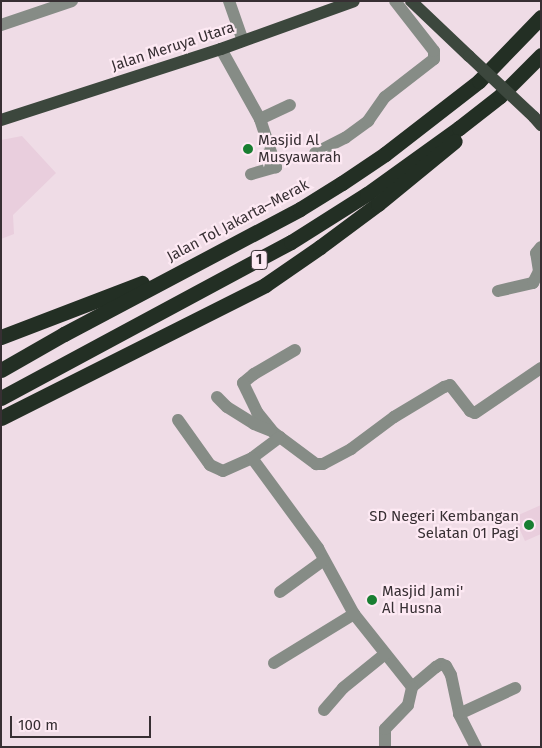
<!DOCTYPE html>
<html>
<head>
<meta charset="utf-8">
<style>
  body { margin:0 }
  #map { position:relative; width:542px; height:748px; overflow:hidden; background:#efdce6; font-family:"Fira Sans",sans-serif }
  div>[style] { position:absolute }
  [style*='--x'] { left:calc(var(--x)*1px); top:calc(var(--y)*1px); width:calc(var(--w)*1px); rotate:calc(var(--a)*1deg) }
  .built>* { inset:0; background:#e9cedd }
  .minor>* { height:12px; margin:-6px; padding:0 6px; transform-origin:6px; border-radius:6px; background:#868c86 }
  .major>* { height:12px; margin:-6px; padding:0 6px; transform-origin:6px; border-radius:6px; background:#3c473d }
  .highway>* { height:15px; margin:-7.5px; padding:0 7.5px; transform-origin:7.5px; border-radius:7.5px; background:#232f24 }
  .major-bridge>* { height:12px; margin:-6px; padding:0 6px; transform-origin:6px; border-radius:6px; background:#3c473d }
  .dots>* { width:14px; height:14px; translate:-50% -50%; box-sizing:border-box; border:2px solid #fde9f3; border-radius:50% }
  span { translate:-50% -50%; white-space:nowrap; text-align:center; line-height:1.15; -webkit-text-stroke:4.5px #fde9f3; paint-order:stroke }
  .shield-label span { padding:1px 4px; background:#fde9f3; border:1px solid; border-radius:4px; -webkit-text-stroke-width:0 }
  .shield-label { font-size:14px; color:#372f33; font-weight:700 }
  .street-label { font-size:15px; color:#372f33 }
  .poi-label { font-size:15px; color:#372f33 }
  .left { translate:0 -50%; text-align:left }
  .right { translate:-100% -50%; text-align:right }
  .frame { position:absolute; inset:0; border:2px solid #372f33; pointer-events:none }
  .scale { position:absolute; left:10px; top:716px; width:141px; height:22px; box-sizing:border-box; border:2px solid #372f33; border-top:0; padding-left:6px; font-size:15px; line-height:18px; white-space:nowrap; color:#372f33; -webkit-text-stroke:4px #fde9f3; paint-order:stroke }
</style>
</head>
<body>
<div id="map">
  <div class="built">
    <div style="clip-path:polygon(22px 136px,56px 173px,13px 215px,14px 234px,1px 239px,1px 140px)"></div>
    <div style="clip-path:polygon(541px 505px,541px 534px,525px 541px,514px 517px)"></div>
  </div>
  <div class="minor">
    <div style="--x:229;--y:1;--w:42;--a:70.7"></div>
    <div style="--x:1;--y:25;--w:75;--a:-18.7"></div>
    <div style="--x:221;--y:49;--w:80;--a:60.9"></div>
    <div style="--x:260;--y:119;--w:51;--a:71.6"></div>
    <div style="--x:276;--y:167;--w:26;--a:164"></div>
    <div style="--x:260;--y:119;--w:33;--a:-25"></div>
    <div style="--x:315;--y:153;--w:34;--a:-27"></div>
    <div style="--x:345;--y:138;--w:29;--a:-36"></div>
    <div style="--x:368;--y:121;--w:29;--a:-55"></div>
    <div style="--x:385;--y:97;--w:62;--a:-37.8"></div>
    <div style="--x:434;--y:59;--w:8;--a:-90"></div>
    <div style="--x:434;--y:51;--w:63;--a:-128"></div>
    <div style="--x:498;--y:291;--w:36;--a:-13"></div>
    <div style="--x:533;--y:283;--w:13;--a:-63"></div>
    <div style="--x:539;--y:271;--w:18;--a:-99"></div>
    <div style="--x:536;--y:253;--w:8;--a:-50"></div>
    <div style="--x:295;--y:350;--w:48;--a:149.7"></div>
    <div style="--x:254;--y:374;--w:14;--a:141"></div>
    <div style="--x:243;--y:383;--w:32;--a:64"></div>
    <div style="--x:257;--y:412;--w:26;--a:51"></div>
    <div style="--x:273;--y:432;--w:54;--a:36.7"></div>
    <div style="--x:316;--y:464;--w:7;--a:0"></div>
    <div style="--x:323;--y:464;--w:32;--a:-28"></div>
    <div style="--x:351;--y:449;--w:54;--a:-36.7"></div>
    <div style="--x:394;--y:417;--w:58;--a:-31"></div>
    <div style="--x:444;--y:387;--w:6;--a:-18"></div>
    <div style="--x:450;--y:385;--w:33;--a:52"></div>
    <div style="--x:470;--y:411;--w:5;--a:22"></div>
    <div style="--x:475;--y:413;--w:80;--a:-34.3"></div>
    <div style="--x:217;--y:397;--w:14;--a:45"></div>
    <div style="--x:227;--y:407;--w:32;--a:32"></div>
    <div style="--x:254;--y:424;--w:18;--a:22"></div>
    <div style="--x:178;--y:420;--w:55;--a:54.6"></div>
    <div style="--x:210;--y:465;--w:14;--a:25"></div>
    <div style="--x:223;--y:471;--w:32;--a:-24"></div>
    <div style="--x:252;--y:458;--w:35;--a:-37"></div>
    <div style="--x:252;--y:458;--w:112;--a:53.7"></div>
    <div style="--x:318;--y:548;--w:75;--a:61.4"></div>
    <div style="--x:354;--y:614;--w:93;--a:51.5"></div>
    <div style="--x:280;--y:592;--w:54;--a:-36"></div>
    <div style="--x:274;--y:663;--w:94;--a:-31.5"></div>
    <div style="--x:412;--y:687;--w:31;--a:-40"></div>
    <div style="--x:436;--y:667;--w:6;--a:-31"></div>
    <div style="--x:441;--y:664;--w:5;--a:22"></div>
    <div style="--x:446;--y:666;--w:10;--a:61"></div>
    <div style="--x:451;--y:675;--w:40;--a:78"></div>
    <div style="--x:459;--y:714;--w:37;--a:63"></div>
    <div style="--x:324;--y:710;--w:29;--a:-49"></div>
    <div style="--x:343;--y:688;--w:54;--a:-39"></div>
    <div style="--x:459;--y:714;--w:62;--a:-24.9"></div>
    <div style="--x:385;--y:747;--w:18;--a:-90"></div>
    <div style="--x:385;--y:729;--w:33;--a:-46"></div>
    <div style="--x:408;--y:705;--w:18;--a:-77"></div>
  </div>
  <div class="major">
    <div style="--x:411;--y:1;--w:80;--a:43.5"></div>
    <div style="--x:534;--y:117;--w:11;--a:49"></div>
    <div style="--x:1;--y:120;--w:231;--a:-17.9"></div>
    <div style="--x:221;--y:49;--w:141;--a:-19.8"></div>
  </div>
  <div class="highway">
    <div style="--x:1;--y:337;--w:151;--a:-21"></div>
    <div style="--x:1;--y:370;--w:73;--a:-29.7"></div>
    <div style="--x:64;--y:334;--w:267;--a:-27.9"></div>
    <div style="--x:300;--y:209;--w:49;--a:-31.8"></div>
    <div style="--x:342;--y:183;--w:52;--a:-34"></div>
    <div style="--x:385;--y:154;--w:119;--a:-37.8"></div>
    <div style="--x:479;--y:81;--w:89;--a:-45.9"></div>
    <div style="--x:1;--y:398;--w:329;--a:-28.3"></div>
    <div style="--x:291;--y:242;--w:90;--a:-32.3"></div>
    <div style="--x:367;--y:194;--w:113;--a:-35.7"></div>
    <div style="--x:459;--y:128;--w:52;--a:-38"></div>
    <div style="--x:500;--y:96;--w:58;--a:-45"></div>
    <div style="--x:1;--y:418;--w:296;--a:-26.7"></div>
    <div style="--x:265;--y:285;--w:67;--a:-34.6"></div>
    <div style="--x:320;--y:247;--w:72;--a:-36.6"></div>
    <div style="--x:378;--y:204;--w:99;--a:-39.3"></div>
  </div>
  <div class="major-bridge">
    <div style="--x:469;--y:56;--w:89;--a:43.2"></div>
  </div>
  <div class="dots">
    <div style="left:248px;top:149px;background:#187e31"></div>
    <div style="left:529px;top:525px;background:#187e31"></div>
    <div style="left:372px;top:600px;background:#187e31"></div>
  </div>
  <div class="shield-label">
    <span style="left:259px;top:260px">1</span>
  </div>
  <div class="street-label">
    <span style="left:173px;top:47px;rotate:-18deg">Jalan Meruya Utara</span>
    <span style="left:238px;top:221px;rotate:-28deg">Jalan Tol Jakarta–Merak</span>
  </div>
  <div class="poi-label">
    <span class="left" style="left:258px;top:149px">Masjid Al<br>Musyawarah</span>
    <span class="right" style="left:519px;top:525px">SD Negeri Kembangan<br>Selatan 01 Pagi</span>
    <span class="left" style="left:382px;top:600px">Masjid Jami'<br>Al Husna</span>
  </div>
  <div class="frame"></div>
  <div class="scale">100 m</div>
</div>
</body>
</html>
